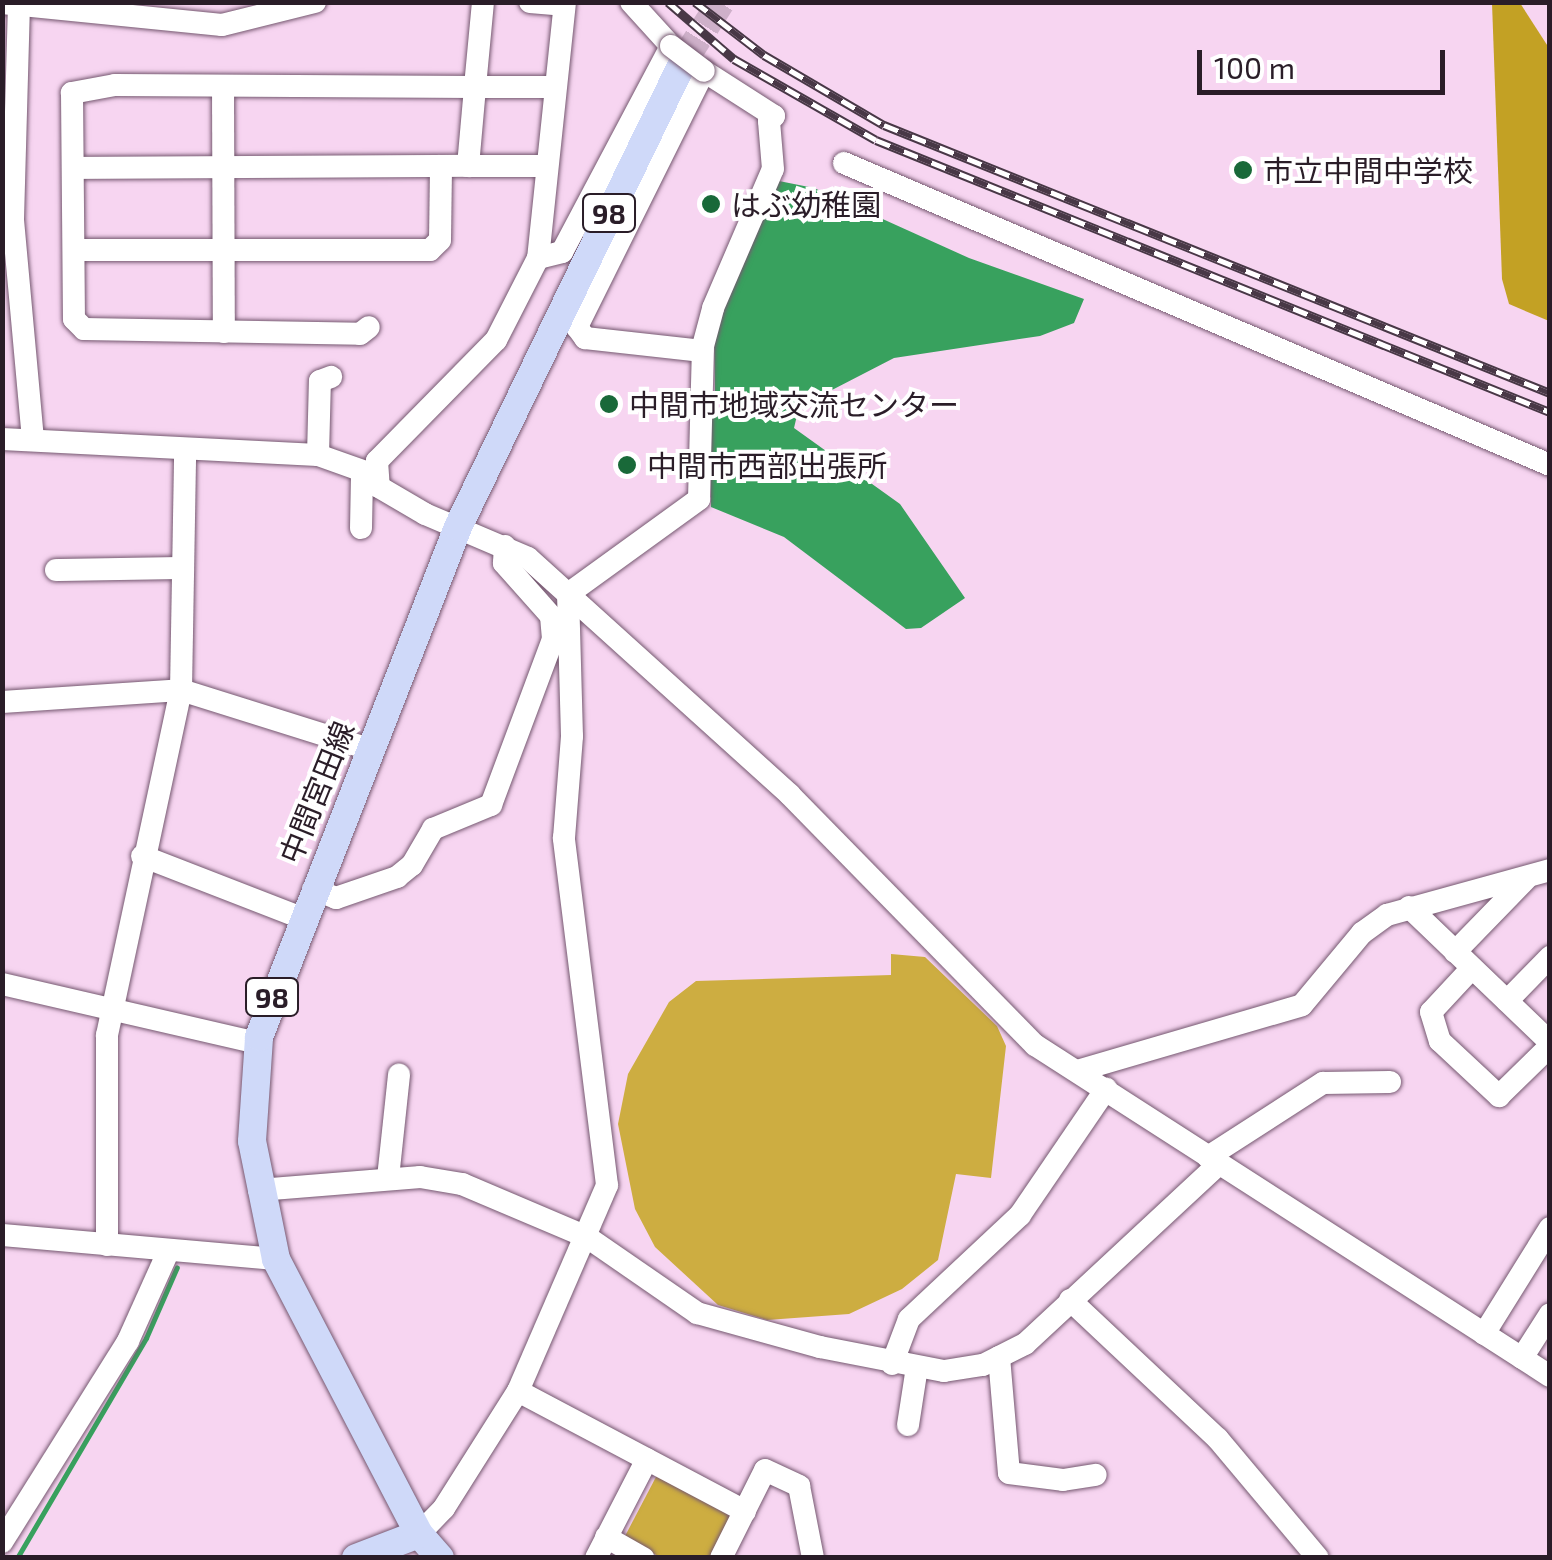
<!DOCTYPE html>
<html>
<head>
<meta charset="utf-8">
<style>
  body { margin:0 }
  #map { position:relative; width:1552px; height:1560px; overflow:hidden; background:#f7d5f1; font-family:"Exo 2","Noto Sans JP",sans-serif }
  div>[style] { position:absolute }
  [style*='--x'] { left:calc(var(--x)*1px); top:calc(var(--y)*1px); width:calc(var(--w)*1px); rotate:calc(var(--a)*1deg) }
  .green>* { inset:0; background:#cdad41 }
  .forest>* { inset:0; background:#c3a124 }
  .water>* { inset:0; background:#38a15e }
  .stream>* { height:5px; margin:-2.5px; padding:0 2.5px; transform-origin:2.5px; border-radius:2.5px; background:#38a15e }
  .major-tunnel>* { height:28px; margin-top:-14px; transform-origin:0; background:repeating-linear-gradient(90deg,#ceb0c9 0 28px,transparent 0 42px) }
  .roads { filter:drop-shadow(0 0 2px #755870) drop-shadow(0 0 2px #755870) }
  .minor>* { height:22px; margin:-11px; padding:0 11px; transform-origin:11px; border-radius:11px; background:#fff }
  .major>* { height:28px; margin:-14px; padding:0 14px; transform-origin:14px; border-radius:14px; background:#cfd9f9 }
  .rail>* { height:9px; margin-top:-4.5px; transform-origin:0; background:repeating-linear-gradient(90deg,#fff 0 15px,#483846 0 30px); box-sizing:border-box; border-block:2px solid #483846 }
  .bridges { filter:drop-shadow(0 0 2px #755870) drop-shadow(0 0 2px #755870) }
  .minor-bridge>* { height:22px; margin:-11px; padding:0 11px; transform-origin:11px; border-radius:11px; background:#fff }
  .dots>* { width:28px; height:28px; translate:-50% -50%; box-sizing:border-box; border:5px solid #fff; border-radius:50% }
  span { translate:-50% -50%; white-space:nowrap; text-align:center; line-height:1.15; -webkit-text-stroke:8px #fff; paint-order:stroke }
  .shield-label span { padding:2px 8px; background:#fff; border:2px solid; border-radius:8px; -webkit-text-stroke-width:0 }
  .shield-label { font-size:28px; color:#2a1d28; font-weight:700 }
  .poi-label { font-size:30px; color:#2a1d28 }
  .left { translate:0 -50%; text-align:left }
  .street-label { font-size:30px; color:#2a1d28 }
  .frame { position:absolute; inset:0; border:5px solid #2a1d28; pointer-events:none }
  .scale { position:absolute; left:1197px; top:50px; width:248px; height:45px; box-sizing:border-box; border:5px solid #2a1d28; border-top:0; padding-left:12px; font-size:30px; line-height:35px; white-space:nowrap; color:#2a1d28; -webkit-text-stroke:8px #fff; paint-order:stroke }
</style>
</head>
<body>
<div id="map">
  <div class="green">
    <div style="clip-path:polygon(891px 954px,925px 957px,997px 1026px,1006px 1046px,991px 1178px,956px 1174px,938px 1260px,902px 1289px,849px 1314px,767px 1320px,718px 1305px,655px 1247px,635px 1209px,618px 1124px,628px 1074px,669px 1002px,696px 981px,891px 975px)"></div>
    <div style="clip-path:polygon(657px 1475px,734px 1515px,712px 1557px,660px 1557px,624px 1538px)"></div>
  </div>
  <div class="forest">
    <div style="clip-path:polygon(1492px 3px,1520px 3px,1549px 48px,1549px 321px,1509px 304px,1502px 279px)"></div>
  </div>
  <div class="water">
    <div style="clip-path:polygon(779px 181px,814px 188px,969px 258px,1084px 299px,1074px 323px,1040px 336px,894px 358px,799px 407px,794px 428px,900px 504px,965px 598px,921px 628px,906px 629px,784px 537px,711px 507px,710px 420px,716px 413px,746px 419px,755px 404px,715px 393px,714px 330px)"></div>
  </div>
  <div class="stream">
    <div style="--x:17;--y:1558;--w:255;--a:-59.6"></div>
    <div style="--x:146;--y:1338;--w:77;--a:-66.4"></div>
  </div>
  <div class="major-tunnel">
    <div style="--x:683;--y:62;--w:71;--a:-57.7"></div>
  </div>
  <div class="roads">
    <div class="minor">
      <div style="--x:483;--y:2;--w:85;--a:95.4"></div>
      <div style="--x:475;--y:87;--w:80;--a:0"></div>
      <div style="--x:530;--y:2;--w:33;--a:5"></div>
      <div style="--x:565;--y:2;--w:257;--a:96"></div>
      <div style="--x:538;--y:258;--w:92;--a:117.1"></div>
      <div style="--x:496;--y:340;--w:170;--a:134.5"></div>
      <div style="--x:377;--y:461;--w:26;--a:86"></div>
      <div style="--x:379;--y:487;--w:53;--a:30.4"></div>
      <div style="--x:425;--y:514;--w:112;--a:23.1"></div>
      <div style="--x:528;--y:558;--w:353;--a:42.1"></div>
      <div style="--x:790;--y:795;--w:350;--a:45.6"></div>
      <div style="--x:1035;--y:1045;--w:612;--a:32.73"></div>
      <div style="--x:2;--y:3;--w:221;--a:5.7"></div>
      <div style="--x:222;--y:25;--w:96;--a:-13.9"></div>
      <div style="--x:19;--y:4;--w:216;--a:91.6"></div>
      <div style="--x:13;--y:220;--w:219;--a:84.8"></div>
      <div style="--x:223;--y:87;--w:245;--a:89.8"></div>
      <div style="--x:844;--y:163;--w:768;--a:23.16"></div>
      <div style="--x:468;--y:166;--w:78;--a:0"></div>
      <div style="--x:73;--y:168;--w:395;--a:-0.3"></div>
      <div style="--x:468;--y:166;--w:79;--a:-84.9"></div>
      <div style="--x:475;--y:87;--w:360;--a:-179.7"></div>
      <div style="--x:115;--y:85;--w:44;--a:169.5"></div>
      <div style="--x:72;--y:93;--w:226;--a:89.5"></div>
      <div style="--x:74;--y:319;--w:14;--a:45"></div>
      <div style="--x:84;--y:329;--w:276;--a:1"></div>
      <div style="--x:360;--y:334;--w:11;--a:-38"></div>
      <div style="--x:74;--y:250;--w:356;--a:0"></div>
      <div style="--x:430;--y:250;--w:14;--a:-45"></div>
      <div style="--x:440;--y:240;--w:74;--a:-89.2"></div>
      <div style="--x:538;--y:258;--w:25;--a:-14"></div>
      <div style="--x:562;--y:252;--w:233;--a:-62.1"></div>
      <div style="--x:671;--y:46;--w:59;--a:-132.3"></div>
      <div style="--x:2;--y:439;--w:316;--a:2.9"></div>
      <div style="--x:318;--y:455;--w:63;--a:19.6"></div>
      <div style="--x:318;--y:455;--w:74;--a:-88.5"></div>
      <div style="--x:320;--y:381;--w:12;--a:-20"></div>
      <div style="--x:361;--y:528;--w:53;--a:-88.9"></div>
      <div style="--x:56;--y:570;--w:127;--a:-0.9"></div>
      <div style="--x:568;--y:594;--w:162;--a:-35.9"></div>
      <div style="--x:699;--y:499;--w:153;--a:-88.5"></div>
      <div style="--x:703;--y:346;--w:39;--a:-75"></div>
      <div style="--x:713;--y:308;--w:151;--a:-66.7"></div>
      <div style="--x:773;--y:169;--w:48;--a:-94.8"></div>
      <div style="--x:769;--y:121;--w:7;--a:-45"></div>
      <div style="--x:774;--y:116;--w:83;--a:-147.3"></div>
      <div style="--x:704;--y:71;--w:286;--a:116.4"></div>
      <div style="--x:577;--y:327;--w:14;--a:54"></div>
      <div style="--x:585;--y:338;--w:118;--a:6.3"></div>
      <div style="--x:2;--y:702;--w:179;--a:-3.8"></div>
      <div style="--x:181;--y:690;--w:197;--a:17.4"></div>
      <div style="--x:142;--y:856;--w:172;--a:21.2"></div>
      <div style="--x:313;--y:889;--w:25;--a:21"></div>
      <div style="--x:336;--y:898;--w:65;--a:-19"></div>
      <div style="--x:397;--y:877;--w:19;--a:-39"></div>
      <div style="--x:412;--y:865;--w:42;--a:-59.7"></div>
      <div style="--x:433;--y:829;--w:63;--a:-22.5"></div>
      <div style="--x:491;--y:805;--w:177;--a:-69.5"></div>
      <div style="--x:553;--y:639;--w:23;--a:-95"></div>
      <div style="--x:551;--y:616;--w:71;--a:-131.6"></div>
      <div style="--x:504;--y:563;--w:17;--a:-87"></div>
      <div style="--x:1409;--y:907;--w:195;--a:43.8"></div>
      <div style="--x:1455;--y:952;--w:102;--a:-45.8"></div>
      <div style="--x:1472;--y:968;--w:60;--a:133"></div>
      <div style="--x:1431;--y:1012;--w:30;--a:73"></div>
      <div style="--x:1440;--y:1041;--w:81;--a:43"></div>
      <div style="--x:1499;--y:1096;--w:71;--a:-44.4"></div>
      <div style="--x:2;--y:984;--w:263;--a:13"></div>
      <div style="--x:1507;--y:1001;--w:62;--a:-45.7"></div>
      <div style="--x:1077;--y:1071;--w:234;--a:-16.3"></div>
      <div style="--x:1302;--y:1005;--w:94;--a:-50.2"></div>
      <div style="--x:1362;--y:933;--w:31;--a:-36"></div>
      <div style="--x:1387;--y:915;--w:169;--a:-15.4"></div>
      <div style="--x:1208;--y:1157;--w:137;--a:-32.8"></div>
      <div style="--x:1323;--y:1083;--w:67;--a:-0.9"></div>
      <div style="--x:388;--y:1178;--w:104;--a:-83.9"></div>
      <div style="--x:259;--y:1190;--w:162;--a:-4.6"></div>
      <div style="--x:420;--y:1177;--w:43;--a:9.5"></div>
      <div style="--x:462;--y:1184;--w:136;--a:23"></div>
      <div style="--x:587;--y:1237;--w:134;--a:34.6"></div>
      <div style="--x:697;--y:1313;--w:128;--a:15.5"></div>
      <div style="--x:820;--y:1347;--w:126;--a:11"></div>
      <div style="--x:944;--y:1371;--w:39;--a:-9"></div>
      <div style="--x:983;--y:1365;--w:47;--a:-26.6"></div>
      <div style="--x:1025;--y:1344;--w:265;--a:-42.9"></div>
      <div style="--x:2;--y:1235;--w:275;--a:5"></div>
      <div style="--x:107;--y:1245;--w:210;--a:-90"></div>
      <div style="--x:107;--y:1035;--w:353;--a:-77.9"></div>
      <div style="--x:181;--y:690;--w:241;--a:-89"></div>
      <div style="--x:1070;--y:1300;--w:203;--a:43.2"></div>
      <div style="--x:1218;--y:1439;--w:155;--a:50"></div>
      <div style="--x:1484;--y:1334;--w:125;--a:-58.1"></div>
      <div style="--x:999;--y:1357;--w:116;--a:85.1"></div>
      <div style="--x:1009;--y:1473;--w:54;--a:7.4"></div>
      <div style="--x:1063;--y:1480;--w:33;--a:-9"></div>
      <div style="--x:1522;--y:1358;--w:52;--a:-57.5"></div>
      <div style="--x:892;--y:1364;--w:48;--a:-69.3"></div>
      <div style="--x:909;--y:1319;--w:152;--a:-43.1"></div>
      <div style="--x:1020;--y:1215;--w:153;--a:-55.7"></div>
      <div style="--x:518;--y:1391;--w:257;--a:27.9"></div>
      <div style="--x:908;--y:1425;--w:59;--a:-81.2"></div>
      <div style="--x:419;--y:1534;--w:36;--a:-46"></div>
      <div style="--x:444;--y:1508;--w:138;--a:-57.7"></div>
      <div style="--x:518;--y:1391;--w:224;--a:-66.6"></div>
      <div style="--x:607;--y:1185;--w:350;--a:-97.1"></div>
      <div style="--x:564;--y:838;--w:102;--a:-85.5"></div>
      <div style="--x:572;--y:736;--w:142;--a:-91.6"></div>
      <div style="--x:606;--y:1537;--w:43;--a:29.6"></div>
      <div style="--x:2;--y:1542;--w:237;--a:-57.9"></div>
      <div style="--x:128;--y:1341;--w:98;--a:-65.8"></div>
      <div style="--x:596;--y:1558;--w:111;--a:-62.7"></div>
      <div style="--x:721;--y:1558;--w:98;--a:-63.4"></div>
      <div style="--x:765;--y:1470;--w:38;--a:25"></div>
      <div style="--x:799;--y:1486;--w:73;--a:79"></div>
    </div>
    <div class="major">
      <div style="--x:356;--y:1558;--w:67;--a:-20.9"></div>
      <div style="--x:440;--y:1558;--w:32;--a:-131"></div>
      <div style="--x:419;--y:1534;--w:310;--a:-117.5"></div>
      <div style="--x:276;--y:1259;--w:120;--a:-101.5"></div>
      <div style="--x:252;--y:1141;--w:104;--a:-86.1"></div>
      <div style="--x:259;--y:1037;--w:547;--a:-68.68"></div>
      <div style="--x:458;--y:527;--w:517;--a:-64.18"></div>
    </div>
  </div>
  <div class="rail">
    <div style="--x:668;--y:2;--w:87;--a:40.8"></div>
    <div style="--x:734;--y:59;--w:163;--a:29.7"></div>
    <div style="--x:876;--y:140;--w:727;--a:21.98"></div>
    <div style="--x:695;--y:2;--w:87;--a:37.5"></div>
    <div style="--x:764;--y:55;--w:139;--a:30.3"></div>
    <div style="--x:884;--y:125;--w:718;--a:21.92"></div>
  </div>
  <div class="bridges">
    <div class="minor-bridge">
      <div style="--x:671;--y:46;--w:41;--a:37.1"></div>
    </div>
  </div>
  <div class="dots">
    <div style="left:1243px;top:170px;background:#196939"></div>
    <div style="left:711px;top:204px;background:#196939"></div>
    <div style="left:609px;top:404px;background:#196939"></div>
    <div style="left:627px;top:465px;background:#196939"></div>
  </div>
  <div class="shield-label">
    <span style="left:609px;top:213px">98</span>
    <span style="left:272px;top:997px">98</span>
  </div>
  <div class="poi-label">
    <span class="left" style="left:1263px;top:170px">市立中間中学校</span>
    <span class="left" style="left:731px;top:204px">はぶ幼稚園</span>
    <span class="left" style="left:629px;top:404px">中間市地域交流センター</span>
    <span class="left" style="left:647px;top:465px">中間市西部出張所</span>
  </div>
  <div class="street-label">
    <span style="left:316px;top:792px;rotate:-68deg">中間宮田線</span>
  </div>
  <div class="frame"></div>
  <div class="scale">100 m</div>
</div>
</body>
</html>
